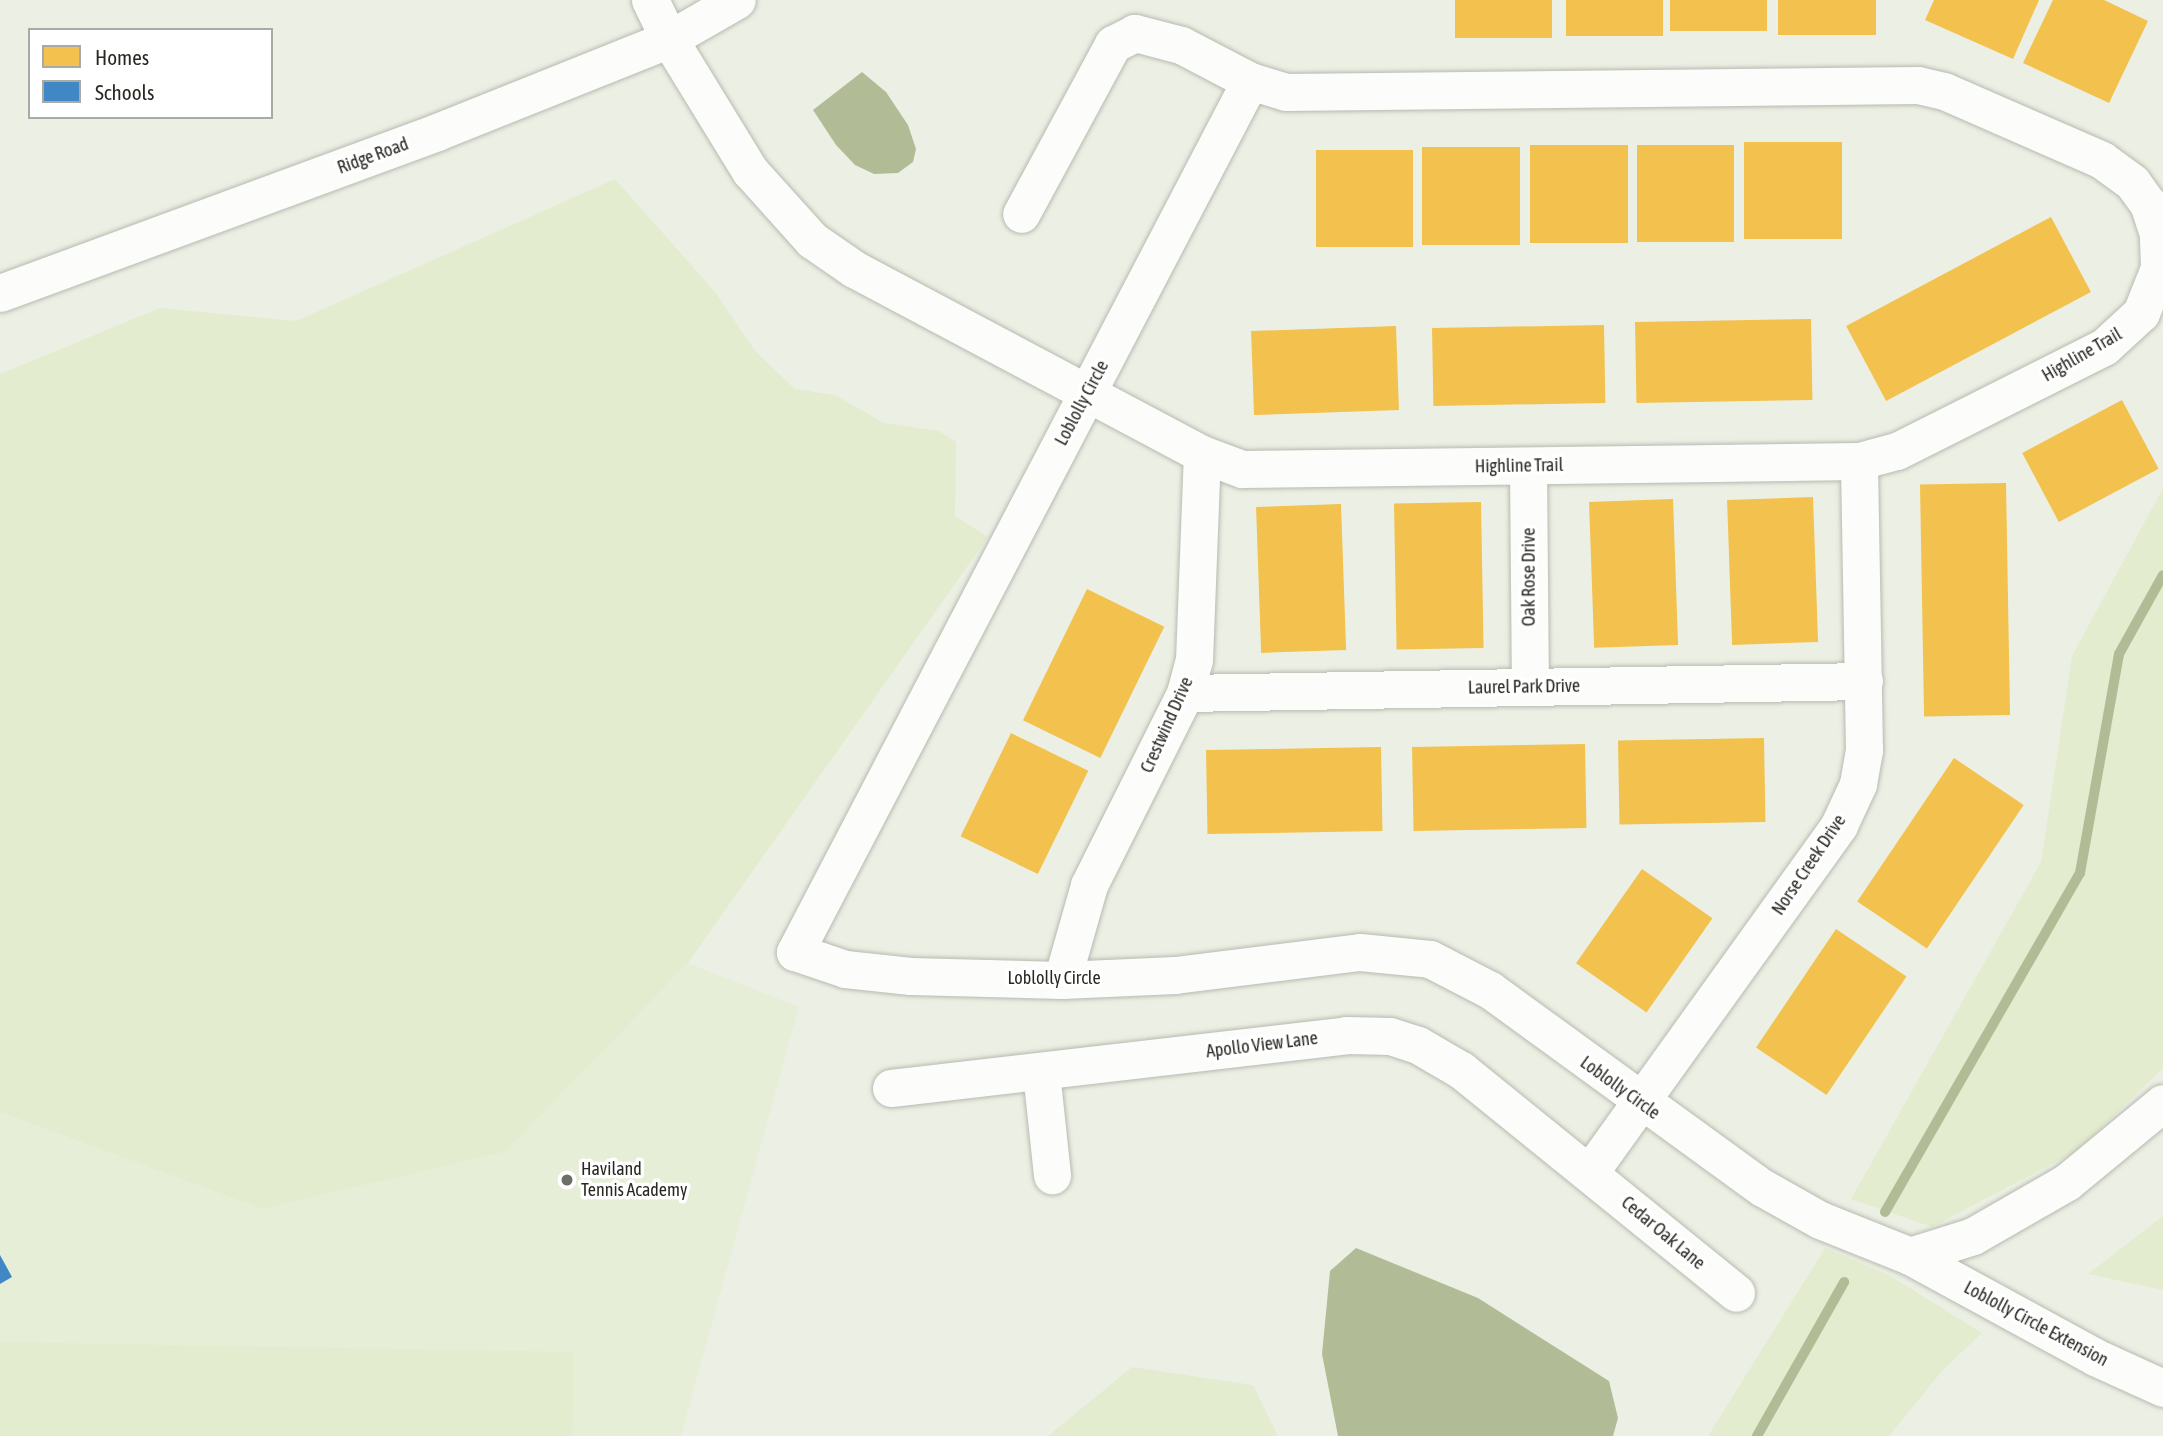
<!DOCTYPE html>
<html>
<head>
<meta charset="utf-8">
<style>
  body { margin:0 }
  #map { position:relative; width:2163px; height:1436px; overflow:hidden; background:#ecf0e4; font-family:"Asap Condensed",sans-serif }
  div>[style] { position:absolute }
  [style*='--x'] { left:calc(var(--x)*1px); top:calc(var(--y)*1px); width:calc(var(--w)*1px); rotate:calc(var(--a)*1deg) }
  .built>* { inset:0; background:#e6eed8 }
  .green>* { inset:0; background:#e3eccf; transform-origin:0 0 }
  .water>* { inset:0; background:#b1bc97 }
  .homes>* { inset:0; background:#f2c14e; transform-origin:0 0 }
  .schools>* { inset:0; background:#3f88c5 }
  .stream>* { height:10px; margin:-5px; padding:0 5px; transform-origin:5px; border-radius:5px; background:#b1bc97 }
  .roads { filter:drop-shadow(0 0 2px #b6bab0) drop-shadow(0 0 2px #b6bab0) }
  .minor>* { height:37px; margin:-18.5px; padding:0 18.5px; transform-origin:18.5px; border-radius:18.5px; background:#fcfdfb }
  .dots>* { width:19px; height:19px; translate:-50% -50%; box-sizing:border-box; border:4px solid #fff; border-radius:50% }
  span { translate:-50% -50%; white-space:nowrap; text-align:center; line-height:1.15; -webkit-text-stroke:7px #fff; paint-order:stroke }
  .street-label { font-size:18px; color:#272921 }
  .poi-label { font-size:18px; color:#272921 }
  .left { translate:0 -50%; text-align:left }
  .legend { position:absolute; left:28px; top:28px; width:245px; height:91px; box-sizing:border-box; background:#fff; border:2px solid #a9a9a6; margin:0; padding:9px 12px; list-style:none; font-size:21px; color:#272921 }
  .legend li { display:flex; align-items:center; gap:14px; height:35px }
  .legend b { width:35px; border:2px solid #a9a9a6 }
</style>
</head>
<body>
<div id="map">
  <div class="built">
    <div style="clip-path:polygon(688px 963px,799px 1007px,681px 1436px,0 1436px,0 1112px,262px 1209px,505px 1152px)"></div>
  </div>
  <div class="green">
    <div style="clip-path:polygon(615px 179px,715px 292px,756px 352px,795px 389px,835px 395px,884px 423px,939px 431px,956px 442px,955px 516px,988px 537px,688px 963px,505px 1152px,262px 1209px,0 1112px,0 374px,160px 308px,296px 321px)"></div>
    <div style="clip-path:polygon(2163px 488px,2163px 1068px,2078px 1150px,1932px 1227px,1851px 1199px,2041px 862px,2072px 656px)"></div>
    <div style="clip-path:polygon(2163px 1216px,2163px 1290px,2088px 1274px)"></div>
    <div style="clip-path:polygon(1825px 1248px,1889px 1275px,1982px 1333px,1942px 1371px,1889px 1436px,1708px 1436px)"></div>
    <div style="left:0;top:1342px;width:574px;height:94px;rotate:1deg"></div>
    <div style="clip-path:polygon(1132px 1367px,1253px 1385px,1278px 1436px,1048px 1436px)"></div>
  </div>
  <div class="water">
    <div style="clip-path:polygon(862px 72px,886px 92px,908px 125px,916px 149px,913px 162px,898px 173px,874px 174px,855px 165px,836px 145px,813px 110px)"></div>
    <div style="clip-path:polygon(1356px 1248px,1478px 1298px,1609px 1381px,1618px 1418px,1613px 1436px,1338px 1436px,1322px 1354px,1330px 1271px)"></div>
  </div>
  <div class="homes">
    <div style="left:1455px;top:0;width:97px;height:38px"></div>
    <div style="left:1566px;top:0;width:97px;height:36px"></div>
    <div style="left:1670px;top:0;width:97px;height:31px"></div>
    <div style="left:1778px;top:0;width:98px;height:35px"></div>
    <div style="clip-path:polygon(1934px 0,2039px 0,2013px 59px,1925px 20px)"></div>
    <div style="clip-path:polygon(2053px 0,2104px 0,2148px 21px,2109px 103px,2023px 63px)"></div>
    <div style="left:1744px;top:142px;width:98px;height:97px"></div>
    <div style="left:1628px;top:145px;width:98px;height:98px;rotate:90deg"></div>
    <div style="left:1637px;top:145px;width:97px;height:97px"></div>
    <div style="left:1422px;top:147px;width:98px;height:98px"></div>
    <div style="left:1316px;top:150px;width:97px;height:97px"></div>
    <div style="left:2051px;top:217px;width:85px;height:232px;rotate:62deg"></div>
    <div style="left:1811px;top:319px;width:81px;height:176px;rotate:89deg"></div>
    <div style="left:1604px;top:325px;width:78px;height:172px;rotate:89deg"></div>
    <div style="left:1396px;top:326px;width:84px;height:145px;rotate:88deg"></div>
    <div style="left:2122px;top:400px;width:78px;height:113px;rotate:62deg"></div>
    <div style="left:2006px;top:483px;width:232px;height:86px;rotate:89deg"></div>
    <div style="left:1813px;top:497px;width:145px;height:86px;rotate:88deg"></div>
    <div style="left:1673px;top:499px;width:146px;height:84px;rotate:88deg"></div>
    <div style="left:1481px;top:502px;width:146px;height:87px;rotate:89deg"></div>
    <div style="left:1341px;top:504px;width:146px;height:85px;rotate:88deg"></div>
    <div style="left:1087px;top:589px;width:86px;height:146px;rotate:26deg"></div>
    <div style="left:1011px;top:733px;width:86px;height:115px;rotate:26deg"></div>
    <div style="left:1764px;top:738px;width:84px;height:146px;rotate:89deg"></div>
    <div style="left:1585px;top:744px;width:84px;height:173px;rotate:89deg"></div>
    <div style="left:1381px;top:747px;width:84px;height:175px;rotate:89deg"></div>
    <div style="left:1954px;top:758px;width:84px;height:173px;rotate:34deg"></div>
    <div style="left:1642px;top:869px;width:86px;height:115px;rotate:35deg"></div>
    <div style="left:1836px;top:929px;width:85px;height:143px;rotate:34deg"></div>
  </div>
  <div class="schools">
    <div style="clip-path:polygon(0 1255px,12px 1277px,0 1284px)"></div>
  </div>
  <div class="stream">
    <div style="--x:1885;--y:1212;--w:391;--a:-60.1"></div>
    <div style="--x:2080;--y:873;--w:222;--a:-79.9"></div>
    <div style="--x:2119;--y:654;--w:90;--a:-60.9"></div>
    <div style="--x:1757;--y:1436;--w:177;--a:-60.5"></div>
  </div>
  <div class="roads">
    <div class="minor">
      <div style="--x:650;--y:0;--w:43;--a:64"></div>
      <div style="--x:669;--y:39;--w:155;--a:58.5"></div>
      <div style="--x:750;--y:171;--w:93;--a:48.1"></div>
      <div style="--x:812;--y:240;--w:51;--a:34.6"></div>
      <div style="--x:854;--y:269;--w:394;--a:28"></div>
      <div style="--x:1202;--y:454;--w:43;--a:20.6"></div>
      <div style="--x:1242;--y:469;--w:617;--a:-0.74"></div>
      <div style="--x:1859;--y:461;--w:39;--a:-15"></div>
      <div style="--x:1897;--y:451;--w:232;--a:-26.7"></div>
      <div style="--x:2104;--y:347;--w:50;--a:-42.6"></div>
      <div style="--x:2141;--y:313;--w:48;--a:-68.2"></div>
      <div style="--x:2159;--y:268;--w:34;--a:-92"></div>
      <div style="--x:2158;--y:234;--w:32;--a:-108"></div>
      <div style="--x:2148;--y:204;--w:27;--a:-126"></div>
      <div style="--x:2132;--y:182;--w:37;--a:-144"></div>
      <div style="--x:2102;--y:160;--w:172;--a:-156.4"></div>
      <div style="--x:1944;--y:91;--w:27;--a:-167"></div>
      <div style="--x:1918;--y:85;--w:632;--a:179.37"></div>
      <div style="--x:1286;--y:92;--w:38;--a:-163"></div>
      <div style="--x:1250;--y:81;--w:78;--a:-152.4"></div>
      <div style="--x:1181;--y:45;--w:48;--a:-165.4"></div>
      <div style="--x:1135;--y:33;--w:25;--a:153"></div>
      <div style="--x:1113;--y:44;--w:193;--a:118.4"></div>
      <div style="--x:1250;--y:81;--w:983;--a:117.58"></div>
      <div style="--x:795;--y:952;--w:53;--a:18.8"></div>
      <div style="--x:845;--y:969;--w:66;--a:6.1"></div>
      <div style="--x:911;--y:976;--w:151;--a:1.5"></div>
      <div style="--x:1062;--y:980;--w:113;--a:-2.5"></div>
      <div style="--x:1175;--y:975;--w:186;--a:-7.1"></div>
      <div style="--x:1360;--y:952;--w:70;--a:5.7"></div>
      <div style="--x:1430;--y:959;--w:68;--a:27.3"></div>
      <div style="--x:1490;--y:990;--w:337;--a:36"></div>
      <div style="--x:1763;--y:1188;--w:65;--a:29.3"></div>
      <div style="--x:1820;--y:1220;--w:97;--a:21.8"></div>
      <div style="--x:1910;--y:1256;--w:66;--a:-17.6"></div>
      <div style="--x:1973;--y:1236;--w:108;--a:-29.9"></div>
      <div style="--x:2067;--y:1182;--w:124;--a:-39.5"></div>
      <div style="--x:0;--y:293;--w:466;--a:-20.2"></div>
      <div style="--x:437;--y:132;--w:250;--a:-21.8"></div>
      <div style="--x:669;--y:39;--w:78;--a:-29.8"></div>
      <div style="--x:1528;--y:466;--w:221;--a:89.5"></div>
      <div style="--x:1185;--y:693;--w:679;--a:-1.01"></div>
      <div style="--x:1062;--y:980;--w:99;--a:-74.1"></div>
      <div style="--x:1089;--y:885;--w:215;--a:-63.4"></div>
      <div style="--x:1185;--y:693;--w:34;--a:-75"></div>
      <div style="--x:1194;--y:660;--w:206;--a:-87.8"></div>
      <div style="--x:1041;--y:1072;--w:104;--a:83.9"></div>
      <div style="--x:891;--y:1088;--w:458;--a:-6.6"></div>
      <div style="--x:1346;--y:1035;--w:44;--a:1.3"></div>
      <div style="--x:1390;--y:1036;--w:29;--a:18"></div>
      <div style="--x:1418;--y:1045;--w:50;--a:30.2"></div>
      <div style="--x:1461;--y:1070;--w:354;--a:39"></div>
      <div style="--x:1590;--y:1172;--w:427;--a:-54.3"></div>
      <div style="--x:1839;--y:825;--w:45;--a:-65.1"></div>
      <div style="--x:1858;--y:784;--w:35;--a:-80"></div>
      <div style="--x:1864;--y:750;--w:289;--a:-91"></div>
      <div style="--x:1910;--y:1256;--w:211;--a:28.6"></div>
      <div style="--x:2095;--y:1357;--w:75;--a:24.5"></div>
    </div>
  </div>
  <div class="dots">
    <div style="left:567px;top:1180px;background:#6c6f65"></div>
  </div>
  <div class="street-label">
    <span style="left:373px;top:156px;rotate:-20deg">Ridge Road</span>
    <span style="left:2082px;top:355px;rotate:-30deg">Highline Trail</span>
    <span style="left:1082px;top:403px;rotate:-62deg">Loblolly Circle</span>
    <span style="left:1519px;top:466px;rotate:-1deg">Highline Trail</span>
    <span style="left:1529px;top:577px;rotate:-90deg">Oak Rose Drive</span>
    <span style="left:1524px;top:687px;rotate:-1deg">Laurel Park Drive</span>
    <span style="left:1167px;top:725px;rotate:-66deg">Crestwind Drive</span>
    <span style="left:1809px;top:865px;rotate:-56deg">Norse Creek Drive</span>
    <span style="left:1054px;top:978px">Loblolly Circle</span>
    <span style="left:1262px;top:1045px;rotate:-7deg">Apollo View Lane</span>
    <span style="left:1620px;top:1088px;rotate:36deg">Loblolly Circle</span>
    <span style="left:1663px;top:1233px;rotate:40deg">Cedar Oak Lane</span>
    <span style="left:2036px;top:1324px;rotate:28deg">Loblolly Circle Extension</span>
  </div>
  <div class="poi-label">
    <span class="left" style="left:581px;top:1180px">Haviland<br>Tennis Academy</span>
  </div>
  <ul class="legend">
  <li><b style="height:19px;background:#f2c14e"></b>Homes</li>
  <li><b style="height:19px;background:#3f88c5"></b>Schools</li>
  </ul>
</div>
</body>
</html>
